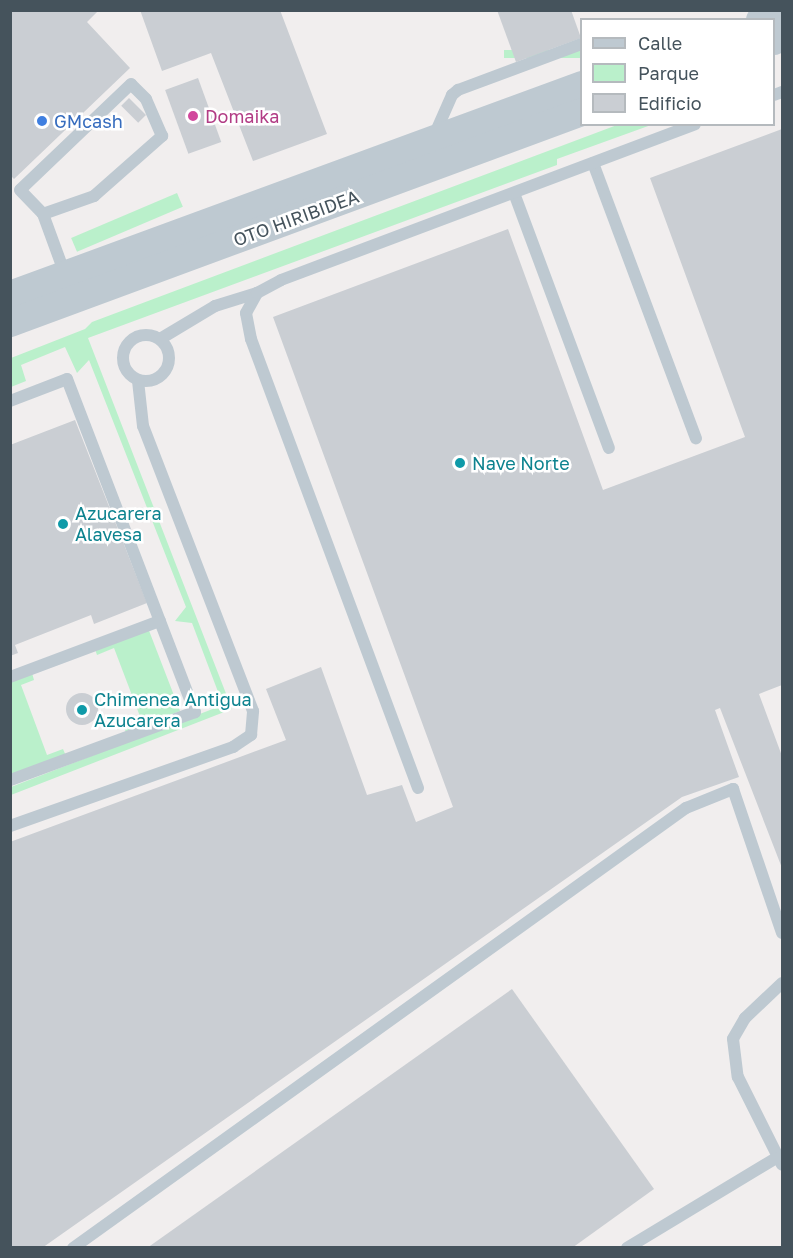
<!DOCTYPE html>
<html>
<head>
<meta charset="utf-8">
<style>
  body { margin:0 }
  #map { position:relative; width:793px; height:1258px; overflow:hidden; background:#f1eeee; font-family:"Golos Text",sans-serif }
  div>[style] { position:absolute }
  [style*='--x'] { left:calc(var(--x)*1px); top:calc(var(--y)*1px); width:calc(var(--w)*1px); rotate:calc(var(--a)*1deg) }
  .green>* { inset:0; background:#baf0cb; transform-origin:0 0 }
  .building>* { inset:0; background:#caced3; transform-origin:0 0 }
  .round { border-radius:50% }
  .service>* { height:12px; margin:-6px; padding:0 6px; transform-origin:6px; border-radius:6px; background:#bec9d1 }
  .service>.ring { margin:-6px; padding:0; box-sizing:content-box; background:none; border:12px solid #bec9d1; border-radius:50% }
  .tertiary>* { height:28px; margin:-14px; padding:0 14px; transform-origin:14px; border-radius:14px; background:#bec9d1 }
  .dots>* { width:16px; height:16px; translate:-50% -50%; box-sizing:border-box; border:3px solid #fff; border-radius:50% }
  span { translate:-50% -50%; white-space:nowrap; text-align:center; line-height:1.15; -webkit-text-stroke:5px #fff; paint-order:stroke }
  .hotel-label { font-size:18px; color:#b23c85 }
  .left { translate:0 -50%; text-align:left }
  .shop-label { font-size:18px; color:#366cbe }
  .street-label { font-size:18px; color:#45535c }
  .culture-label { font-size:18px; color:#0d838f }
  .frame { position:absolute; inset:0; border:12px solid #45535c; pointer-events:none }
  .legend { position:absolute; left:580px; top:18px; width:195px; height:108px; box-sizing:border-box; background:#fff; border:2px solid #b5babe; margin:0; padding:8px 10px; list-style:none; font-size:18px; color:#45535c }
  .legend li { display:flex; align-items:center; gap:12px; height:30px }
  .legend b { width:30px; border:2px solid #b5babe }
</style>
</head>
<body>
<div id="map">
  <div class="green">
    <div style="left:581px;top:50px;width:8px;height:77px;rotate:90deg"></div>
    <div style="clip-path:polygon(617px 125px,651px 125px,557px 159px,557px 165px,88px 338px,232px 709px,11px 795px,11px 787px,223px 705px,192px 623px,175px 621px,186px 607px,89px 360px,77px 373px,65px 347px,21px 365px,26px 381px,11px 387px,11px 358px,85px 329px,92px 322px)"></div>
    <div style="left:177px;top:193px;width:15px;height:115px;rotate:67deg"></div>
    <div style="clip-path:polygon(148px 628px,180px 711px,126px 732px,123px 726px,141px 719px,114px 648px,97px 655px,95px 649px)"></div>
    <div style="clip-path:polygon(32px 673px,34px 680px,21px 685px,47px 755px,63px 749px,66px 756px,11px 775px,11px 681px)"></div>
  </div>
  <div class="building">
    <div style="clip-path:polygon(10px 10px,99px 10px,87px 22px,130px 68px,14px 179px,10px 175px)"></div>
    <div style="clip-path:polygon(140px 10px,280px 10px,327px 134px,253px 161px,211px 53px,162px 71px)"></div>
    <div style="clip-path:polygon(497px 10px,571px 10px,581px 38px,516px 62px)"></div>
    <div style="left:198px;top:78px;width:68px;height:35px;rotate:70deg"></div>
    <div style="left:129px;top:98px;width:24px;height:11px;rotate:45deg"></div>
    <div style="clip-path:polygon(782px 129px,782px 685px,759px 694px,782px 756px,782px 868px,720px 708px,715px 710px,739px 777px,682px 797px,42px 1248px,10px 1248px,10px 842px,286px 740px,266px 689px,321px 667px,367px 795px,402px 785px,416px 822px,453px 807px,273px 317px,508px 229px,603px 490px,745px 437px,650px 178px)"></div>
    <div style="clip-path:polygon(75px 420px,147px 603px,94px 624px,91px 615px,15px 645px,18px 653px,10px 656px,10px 445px)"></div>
    <div class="round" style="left:66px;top:693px;width:32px;height:32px"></div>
    <div style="clip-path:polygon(512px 989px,654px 1189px,572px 1248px,147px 1248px)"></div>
  </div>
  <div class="service">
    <div style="--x:774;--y:95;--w:9;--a:-21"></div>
    <div style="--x:434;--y:136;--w:45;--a:-66.3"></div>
    <div style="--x:452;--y:95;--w:8;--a:-40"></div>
    <div style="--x:458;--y:90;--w:132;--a:-20.4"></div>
    <div style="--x:593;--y:163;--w:294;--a:69.5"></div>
    <div style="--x:514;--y:193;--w:272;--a:69.6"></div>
    <div style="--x:43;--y:214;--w:54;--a:-19.4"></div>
    <div style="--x:94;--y:196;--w:91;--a:-41.4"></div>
    <div style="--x:162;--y:136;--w:40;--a:-113.4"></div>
    <div style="--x:146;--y:99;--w:21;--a:-135"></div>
    <div style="--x:131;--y:84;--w:153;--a:136.3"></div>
    <div style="--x:20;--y:190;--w:33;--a:46"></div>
    <div style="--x:43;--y:214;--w:64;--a:69.9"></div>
    <div class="ring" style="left:123px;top:335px;width:34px;height:34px"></div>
    <div style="--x:160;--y:339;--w:64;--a:-31"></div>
    <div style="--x:215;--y:306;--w:44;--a:-17.2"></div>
    <div style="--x:10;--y:401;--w:61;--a:-21.1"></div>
    <div style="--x:67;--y:379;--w:357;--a:69"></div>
    <div style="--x:195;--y:712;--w:197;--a:159.8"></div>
    <div style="--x:10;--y:677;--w:160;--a:-20.5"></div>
    <div style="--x:418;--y:788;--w:479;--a:-110.4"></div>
    <div style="--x:251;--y:339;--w:26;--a:-101"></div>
    <div style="--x:246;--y:313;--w:23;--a:-61"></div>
    <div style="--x:257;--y:293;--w:27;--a:-28"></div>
    <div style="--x:281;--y:280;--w:442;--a:-20.6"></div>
    <div style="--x:10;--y:826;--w:237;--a:-19.5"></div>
    <div style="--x:233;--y:747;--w:22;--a:-34"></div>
    <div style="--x:251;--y:735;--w:24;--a:-85"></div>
    <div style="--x:253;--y:711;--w:305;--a:-111.1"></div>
    <div style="--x:143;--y:426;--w:45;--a:-96.3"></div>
    <div style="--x:782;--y:983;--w:51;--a:136.6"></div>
    <div style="--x:745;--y:1018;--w:24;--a:120"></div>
    <div style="--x:733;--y:1039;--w:38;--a:83"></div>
    <div style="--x:738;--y:1077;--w:98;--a:63.4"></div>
    <div style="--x:73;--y:1248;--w:755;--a:-35.67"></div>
    <div style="--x:686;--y:808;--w:51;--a:-22"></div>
    <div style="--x:733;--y:789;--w:152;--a:71.2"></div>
    <div style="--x:627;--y:1248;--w:174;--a:-31.1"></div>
  </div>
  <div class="tertiary">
    <div style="--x:760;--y:20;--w:24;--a:-22"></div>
    <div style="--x:774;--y:41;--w:9;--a:-27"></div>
    <div style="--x:10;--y:295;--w:609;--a:-20.16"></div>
    <div style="--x:10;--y:323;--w:610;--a:-20.25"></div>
  </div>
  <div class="dots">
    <div style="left:193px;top:116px;background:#d1479c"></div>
    <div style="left:42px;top:121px;background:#3f7fe0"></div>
    <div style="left:460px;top:463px;background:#0f9aa8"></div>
    <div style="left:63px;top:524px;background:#0f9aa8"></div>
    <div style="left:82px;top:710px;background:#0f9aa8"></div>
  </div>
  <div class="hotel-label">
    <span class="left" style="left:205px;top:116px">Domaika</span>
  </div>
  <div class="shop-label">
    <span class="left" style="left:54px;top:121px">GMcash</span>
  </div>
  <div class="street-label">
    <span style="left:296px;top:218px;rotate:-20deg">OTO HIRIBIDEA</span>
  </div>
  <div class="culture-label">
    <span class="left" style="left:472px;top:463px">Nave Norte</span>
    <span class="left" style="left:75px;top:524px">Azucarera<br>Alavesa</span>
    <span class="left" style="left:94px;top:710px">Chimenea Antigua<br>Azucarera</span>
  </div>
  <div class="frame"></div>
  <ul class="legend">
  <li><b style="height:8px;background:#bec9d1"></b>Calle</li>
  <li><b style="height:16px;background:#baf0cb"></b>Parque</li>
  <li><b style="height:16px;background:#caced3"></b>Edificio</li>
  </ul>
</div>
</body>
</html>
